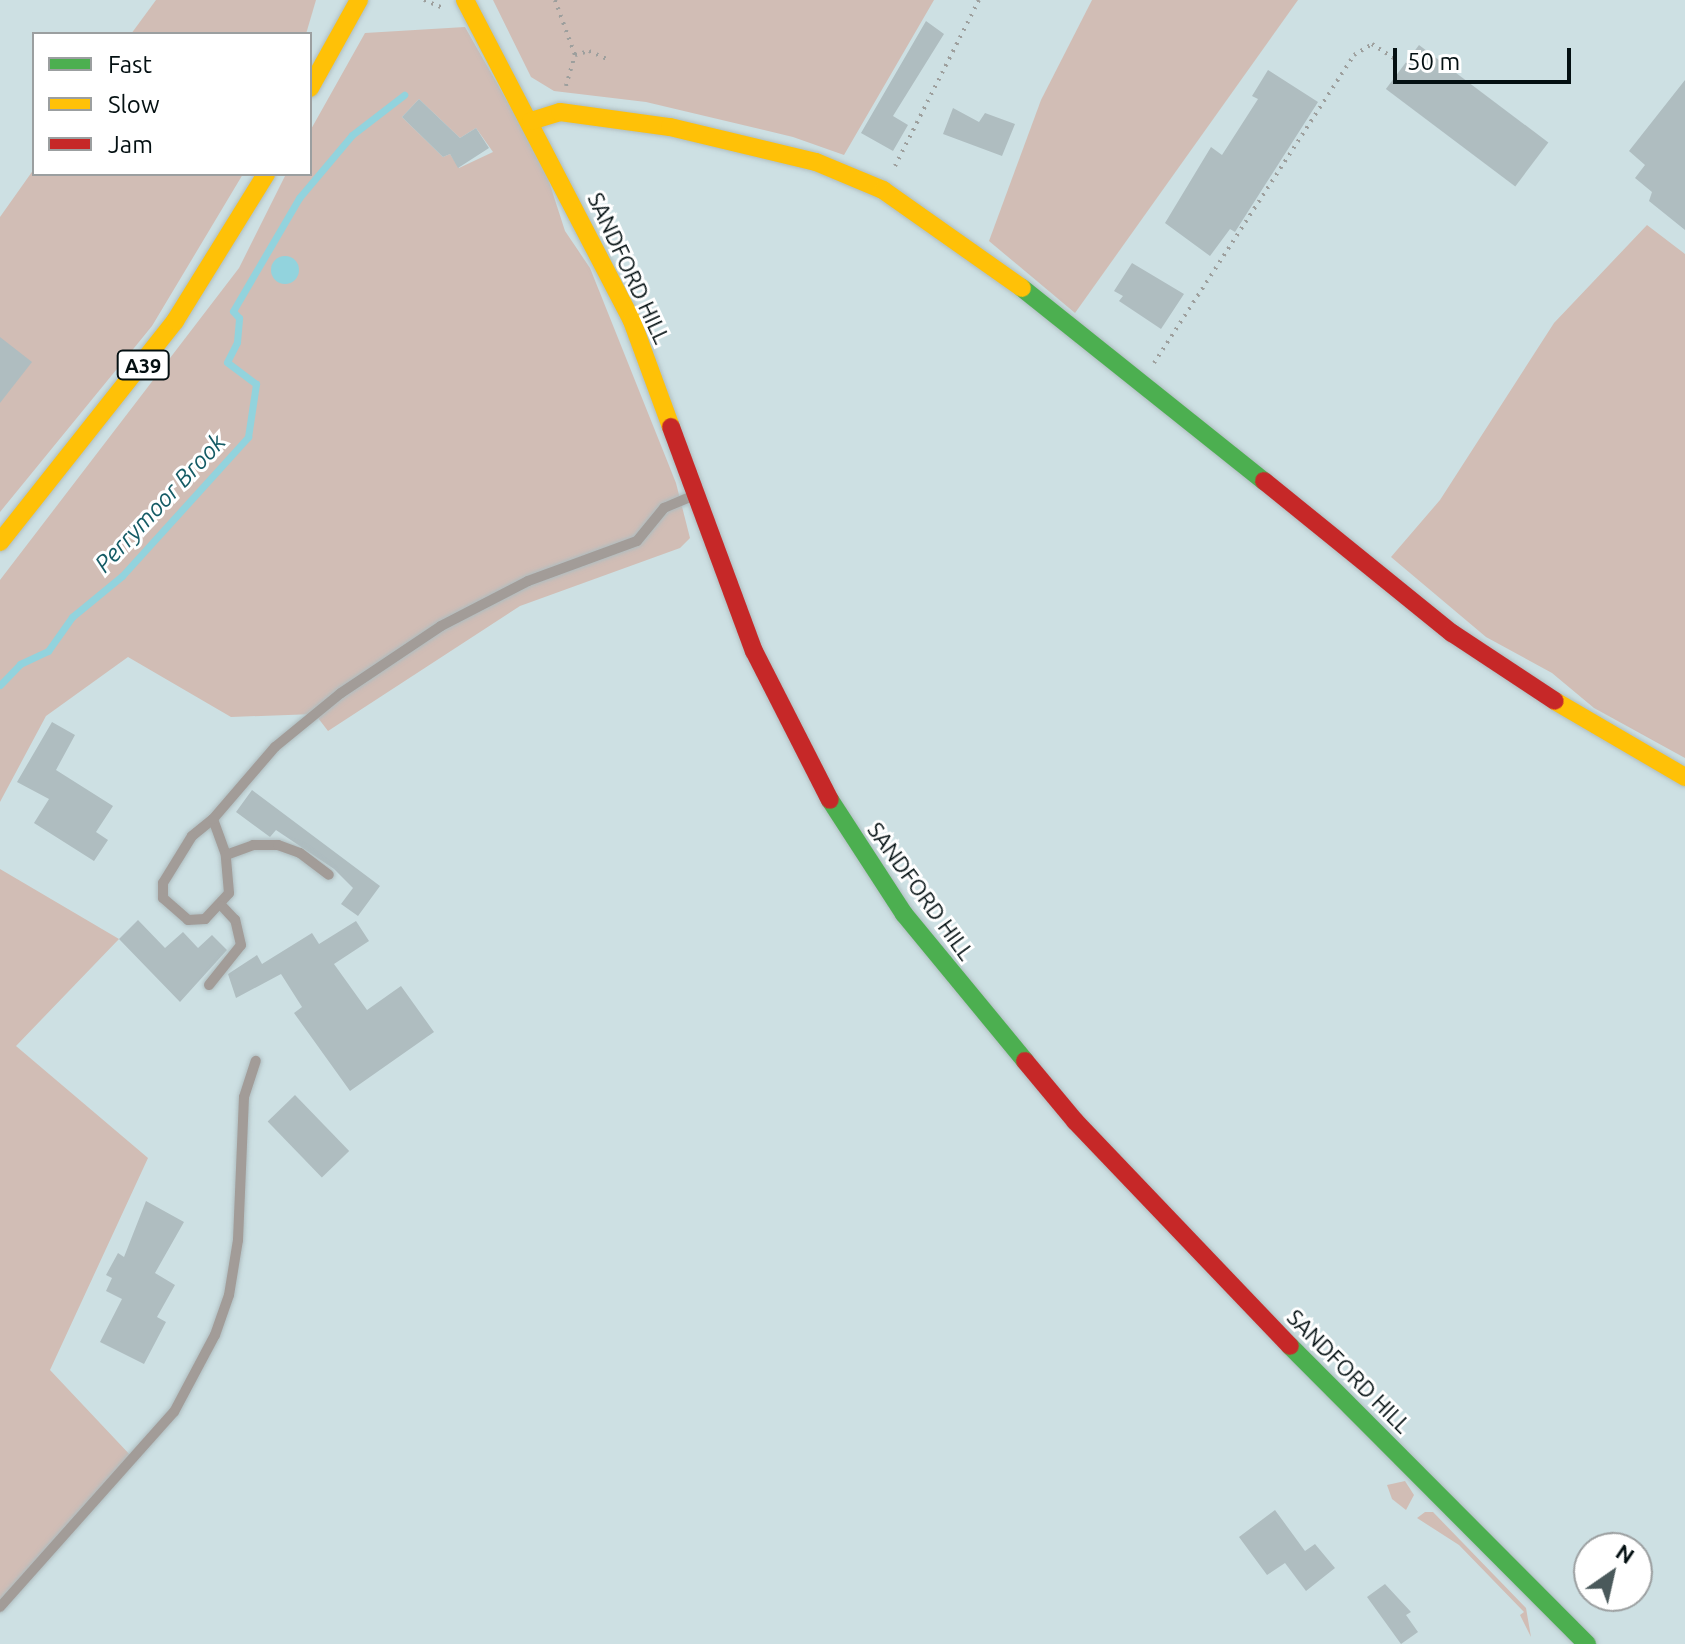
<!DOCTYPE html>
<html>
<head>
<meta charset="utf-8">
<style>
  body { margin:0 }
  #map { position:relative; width:1685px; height:1644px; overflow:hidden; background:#cde0e3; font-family:Ubuntu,sans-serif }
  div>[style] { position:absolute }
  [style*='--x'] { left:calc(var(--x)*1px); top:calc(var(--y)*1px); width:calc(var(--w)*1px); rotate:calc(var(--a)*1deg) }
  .green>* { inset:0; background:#d1bdb5 }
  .water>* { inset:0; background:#92d3dd }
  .round { border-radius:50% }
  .stream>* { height:7px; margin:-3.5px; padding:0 3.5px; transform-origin:3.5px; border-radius:3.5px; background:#92d3dd }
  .building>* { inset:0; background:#afbdc0; transform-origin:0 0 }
  .path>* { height:4px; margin-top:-2px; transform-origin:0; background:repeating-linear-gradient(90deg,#9d9f9d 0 2px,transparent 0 8px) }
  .roads { filter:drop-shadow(0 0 2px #afbdc0) drop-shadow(0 0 2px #afbdc0) }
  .lane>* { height:10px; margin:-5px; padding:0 5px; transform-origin:5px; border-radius:5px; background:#a29c98 }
  .fast>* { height:18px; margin:-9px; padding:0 9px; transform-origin:9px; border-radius:9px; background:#4caf50 }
  .slow>* { height:18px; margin:-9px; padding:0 9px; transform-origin:9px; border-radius:9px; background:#ffc107 }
  .jam>* { height:18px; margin:-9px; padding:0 9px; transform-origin:9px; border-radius:9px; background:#c62828 }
  span { translate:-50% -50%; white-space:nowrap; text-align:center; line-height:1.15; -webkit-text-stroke:6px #fff; paint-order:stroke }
  .shield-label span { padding:2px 6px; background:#fff; border:2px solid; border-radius:6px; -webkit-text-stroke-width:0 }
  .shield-label { font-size:20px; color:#041012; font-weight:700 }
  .street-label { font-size:22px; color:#041012 }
  .water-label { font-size:24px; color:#145b65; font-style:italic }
  .legend { position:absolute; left:32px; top:32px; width:280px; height:144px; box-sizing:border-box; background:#fff; border:2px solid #9b9fa0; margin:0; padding:10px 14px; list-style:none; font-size:24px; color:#041012 }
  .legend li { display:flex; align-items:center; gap:16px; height:40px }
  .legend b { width:40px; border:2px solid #9b9fa0 }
  .north { position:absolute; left:1573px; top:1532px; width:80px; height:80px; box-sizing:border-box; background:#fff; border:2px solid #9b9fa0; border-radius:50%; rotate:34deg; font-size:22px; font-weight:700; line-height:32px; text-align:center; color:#041012 }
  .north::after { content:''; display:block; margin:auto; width:28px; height:36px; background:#4a595b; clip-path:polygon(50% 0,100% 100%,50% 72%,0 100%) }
  .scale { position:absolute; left:1393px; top:48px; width:178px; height:36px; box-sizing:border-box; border:4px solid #041012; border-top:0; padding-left:10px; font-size:24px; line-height:28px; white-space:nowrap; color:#041012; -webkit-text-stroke:6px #fff; paint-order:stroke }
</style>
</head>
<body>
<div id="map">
  <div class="green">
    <div style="clip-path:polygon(156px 0,316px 0,306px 34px,131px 34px)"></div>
    <div style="clip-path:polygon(493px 0,934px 0,844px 155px,793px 137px,646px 102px,554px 91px,531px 77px)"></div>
    <div style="clip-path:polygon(1092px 0,1298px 0,1075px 313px,989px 241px,1041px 100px)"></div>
    <div style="clip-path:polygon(evenodd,465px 27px,544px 166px,565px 231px,590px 268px,676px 483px,690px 538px,680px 548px,520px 606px,328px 731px,315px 714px,231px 717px,128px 657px,46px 716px,0 802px,0 580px,239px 268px,286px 174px,310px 174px,310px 131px,365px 33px,465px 27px,419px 99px,460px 138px,476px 128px,493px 152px,459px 168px,450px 154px,443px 157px,402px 117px,419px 99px)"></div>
    <div style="clip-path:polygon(34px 169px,34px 174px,243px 174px,152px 326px,0 512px,0 217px)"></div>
    <div style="clip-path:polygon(1647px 225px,1685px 254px,1685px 758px,1594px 708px,1552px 673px,1486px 637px,1391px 557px,1440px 500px,1554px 323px)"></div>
    <div style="clip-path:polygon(0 869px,119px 939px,16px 1046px,148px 1158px,50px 1370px,132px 1457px,0 1607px)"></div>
    <div style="clip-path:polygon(1405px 1481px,1414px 1495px,1406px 1510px,1392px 1499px,1387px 1485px)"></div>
    <div style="clip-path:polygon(1425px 1512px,1433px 1512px,1526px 1608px,1531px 1637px,1520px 1615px,1524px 1612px,1459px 1545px,1417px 1518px)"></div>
  </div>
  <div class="water">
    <div class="round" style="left:271px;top:256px;width:28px;height:28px"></div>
  </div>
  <div class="stream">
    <div style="--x:0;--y:685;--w:29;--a:-46"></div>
    <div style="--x:20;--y:664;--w:31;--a:-25"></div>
    <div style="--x:48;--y:651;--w:42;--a:-54.8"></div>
    <div style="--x:72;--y:617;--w:65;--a:-39.4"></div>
    <div style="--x:122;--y:576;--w:188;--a:-47.8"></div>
    <div style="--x:248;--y:437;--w:54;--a:-81.4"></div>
    <div style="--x:256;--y:384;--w:36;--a:-143"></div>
    <div style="--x:227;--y:362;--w:22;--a:-63"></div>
    <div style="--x:237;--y:342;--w:24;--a:-85"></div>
    <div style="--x:239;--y:318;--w:9;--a:-131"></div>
    <div style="--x:233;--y:311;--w:131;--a:-59.7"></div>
    <div style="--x:299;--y:198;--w:82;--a:-49.9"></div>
    <div style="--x:352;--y:135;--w:66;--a:-37.6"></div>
  </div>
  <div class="building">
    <div style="clip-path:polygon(926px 21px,944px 34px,893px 116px,908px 125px,893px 151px,861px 133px)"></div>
    <div style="left:1419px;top:45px;width:162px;height:55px;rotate:37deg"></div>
    <div style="clip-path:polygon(1268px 70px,1318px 102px,1235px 232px,1230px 229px,1210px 256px,1165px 223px,1211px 147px,1222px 155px,1258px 99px,1252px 96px)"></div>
    <div style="clip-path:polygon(1685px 80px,1685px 230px,1649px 201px,1652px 192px,1635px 178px,1645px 165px,1629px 151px)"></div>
    <div style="clip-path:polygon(419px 99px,460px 138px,476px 128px,489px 148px,458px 168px,450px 154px,443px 157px,402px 117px)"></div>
    <div style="clip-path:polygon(953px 108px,979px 122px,985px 113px,1015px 124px,1002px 156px,943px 134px)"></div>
    <div style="clip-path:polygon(1132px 263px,1184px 294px,1161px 329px,1119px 301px,1123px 296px,1114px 291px)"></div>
    <div style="clip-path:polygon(0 337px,32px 362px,0 403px)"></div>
    <div style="clip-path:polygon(52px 722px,75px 735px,56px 770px,113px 806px,96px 832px,108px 840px,94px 861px,34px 823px,49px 799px,17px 782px)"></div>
    <div style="clip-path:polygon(252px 790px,380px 886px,358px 916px,341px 904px,353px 888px,334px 869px,276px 830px,270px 837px,236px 812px)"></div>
    <div style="clip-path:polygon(138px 920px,165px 948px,183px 932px,198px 948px,212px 935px,227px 950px,180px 1002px,119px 939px)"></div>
    <div style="clip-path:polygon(356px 921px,369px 941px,334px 964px,367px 1010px,401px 986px,434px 1032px,350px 1091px,294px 1013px,302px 1007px,281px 974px,236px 998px,228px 974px,257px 955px,262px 964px,312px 933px,319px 944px)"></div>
    <div style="left:295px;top:1095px;width:78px;height:38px;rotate:46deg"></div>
    <div style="clip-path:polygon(146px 1201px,184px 1222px,155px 1273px,175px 1285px,157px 1317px,166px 1322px,144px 1364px,100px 1342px,122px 1299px,106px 1291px,112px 1278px,106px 1275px,118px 1253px,124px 1257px)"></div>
    <div style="clip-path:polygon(1275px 1510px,1305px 1551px,1315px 1544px,1335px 1568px,1306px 1591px,1285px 1563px,1267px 1575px,1239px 1537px)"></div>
    <div style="clip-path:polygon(1385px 1584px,1411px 1612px,1406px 1615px,1418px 1632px,1401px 1644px,1367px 1597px)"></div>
  </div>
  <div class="path">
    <div style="--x:424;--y:0;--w:21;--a:23"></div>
    <div style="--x:555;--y:0;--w:59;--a:70"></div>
    <div style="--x:566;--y:86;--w:32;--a:-74"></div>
    <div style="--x:575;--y:55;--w:15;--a:-16"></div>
    <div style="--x:589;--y:51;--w:20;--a:24"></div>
    <div style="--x:895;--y:166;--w:186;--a:-63.2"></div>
    <div style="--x:1154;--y:363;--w:367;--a:-57"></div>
    <div style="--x:1354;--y:55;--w:21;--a:-31"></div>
    <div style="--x:1372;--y:44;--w:31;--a:33"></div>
  </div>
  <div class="roads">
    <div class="lane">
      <div style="--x:213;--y:819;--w:27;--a:141"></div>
      <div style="--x:192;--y:836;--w:55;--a:121.7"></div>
      <div style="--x:163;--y:883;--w:15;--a:90"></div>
      <div style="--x:163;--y:898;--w:33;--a:41"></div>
      <div style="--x:188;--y:920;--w:17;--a:-3"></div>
      <div style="--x:205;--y:919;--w:35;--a:-47"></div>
      <div style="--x:229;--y:893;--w:38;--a:-95"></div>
      <div style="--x:226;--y:855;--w:38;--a:-110"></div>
      <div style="--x:213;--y:819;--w:95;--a:-49.3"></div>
      <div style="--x:275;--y:747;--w:85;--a:-39.3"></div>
      <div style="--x:341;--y:693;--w:120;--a:-33.8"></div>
      <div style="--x:441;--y:626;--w:98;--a:-27.3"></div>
      <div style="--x:528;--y:581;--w:116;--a:-20.2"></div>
      <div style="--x:637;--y:541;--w:43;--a:-50.7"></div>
      <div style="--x:664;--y:508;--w:33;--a:-23"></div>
      <div style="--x:226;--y:855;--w:29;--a:-20"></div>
      <div style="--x:253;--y:845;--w:25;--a:0"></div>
      <div style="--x:278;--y:845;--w:23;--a:20"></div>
      <div style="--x:300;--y:853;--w:36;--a:37"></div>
      <div style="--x:209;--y:985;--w:51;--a:-51.3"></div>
      <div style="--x:241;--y:945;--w:26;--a:-103"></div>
      <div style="--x:235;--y:920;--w:19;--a:-133"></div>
      <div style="--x:0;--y:1607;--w:261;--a:-48.3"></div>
      <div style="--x:174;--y:1412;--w:87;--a:-62"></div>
      <div style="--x:215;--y:1335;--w:42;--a:-70.7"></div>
      <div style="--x:229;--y:1295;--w:56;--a:-80.7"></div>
      <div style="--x:238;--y:1240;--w:143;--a:-87.6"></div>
      <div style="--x:244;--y:1097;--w:38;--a:-72"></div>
    </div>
    <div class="fast">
      <div style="--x:1022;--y:288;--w:310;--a:38.6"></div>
      <div style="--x:830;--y:800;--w:136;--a:57"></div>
      <div style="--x:904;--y:914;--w:190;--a:50.5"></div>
      <div style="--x:1290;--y:1346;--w:421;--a:45.1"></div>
    </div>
    <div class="slow">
      <div style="--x:465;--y:0;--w:362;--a:62.5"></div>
      <div style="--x:632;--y:321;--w:113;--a:69.8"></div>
      <div style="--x:310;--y:88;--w:101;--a:-60.9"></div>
      <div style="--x:531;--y:121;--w:30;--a:-17"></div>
      <div style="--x:560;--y:112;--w:111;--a:7.8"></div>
      <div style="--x:670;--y:127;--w:150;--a:13.5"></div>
      <div style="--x:816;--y:162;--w:73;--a:22.7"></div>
      <div style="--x:883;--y:190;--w:170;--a:35.2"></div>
      <div style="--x:0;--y:542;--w:282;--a:-51.6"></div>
      <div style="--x:175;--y:321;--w:173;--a:-58.2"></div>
      <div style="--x:1555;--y:701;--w:151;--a:30.3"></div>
    </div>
    <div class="jam">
      <div style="--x:671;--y:427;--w:239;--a:69.7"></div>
      <div style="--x:754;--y:651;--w:167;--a:63"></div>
      <div style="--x:1264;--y:481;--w:242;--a:39"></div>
      <div style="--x:1452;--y:633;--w:123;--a:33.4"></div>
      <div style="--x:1025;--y:1061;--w:78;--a:50.2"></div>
      <div style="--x:1075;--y:1121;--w:311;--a:46.3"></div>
    </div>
  </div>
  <div class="shield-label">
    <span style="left:143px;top:365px">A39</span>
  </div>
  <div class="street-label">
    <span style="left:629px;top:268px;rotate:65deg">SANDFORD HILL</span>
    <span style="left:921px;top:891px;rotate:54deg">SANDFORD HILL</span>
    <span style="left:1349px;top:1371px;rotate:45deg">SANDFORD HILL</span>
  </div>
  <div class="water-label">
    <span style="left:160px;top:503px;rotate:-47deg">Perrymoor Brook</span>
  </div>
  <ul class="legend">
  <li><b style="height:10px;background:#4caf50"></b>Fast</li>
  <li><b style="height:10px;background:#ffc107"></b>Slow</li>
  <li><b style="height:10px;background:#c62828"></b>Jam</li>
  </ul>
  <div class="north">N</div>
  <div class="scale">50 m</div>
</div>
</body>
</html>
